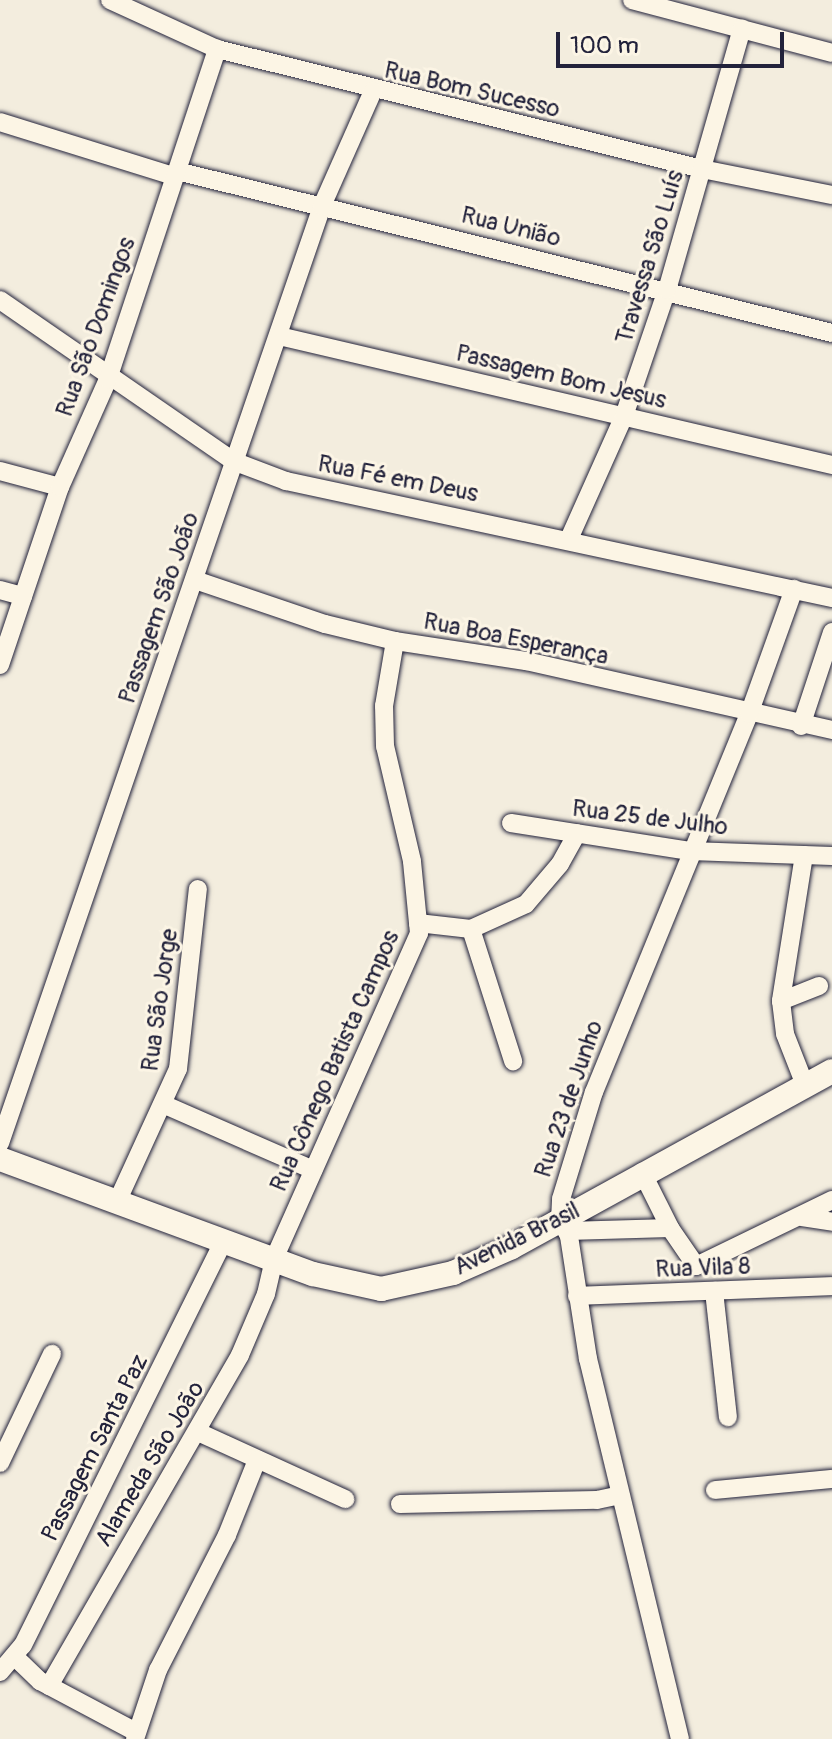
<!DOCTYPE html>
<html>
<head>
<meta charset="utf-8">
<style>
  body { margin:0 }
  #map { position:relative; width:832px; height:1739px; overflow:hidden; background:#f3edde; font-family:Pangolin,sans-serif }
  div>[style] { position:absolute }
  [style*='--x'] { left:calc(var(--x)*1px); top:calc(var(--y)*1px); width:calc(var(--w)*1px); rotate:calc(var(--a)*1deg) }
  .roads { filter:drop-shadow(0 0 2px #22223b) drop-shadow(0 0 2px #22223b) }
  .minor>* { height:18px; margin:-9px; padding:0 9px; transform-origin:9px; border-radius:9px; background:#fcf5e5 }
  .major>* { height:24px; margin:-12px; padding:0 12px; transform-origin:12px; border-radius:12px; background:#fcf5e5 }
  span { translate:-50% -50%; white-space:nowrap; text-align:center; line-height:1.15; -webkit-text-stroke:6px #fcf5e5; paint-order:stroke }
  .street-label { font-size:24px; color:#22223b }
  .scale { position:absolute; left:556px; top:32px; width:228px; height:36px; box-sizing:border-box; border:4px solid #22223b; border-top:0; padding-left:10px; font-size:24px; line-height:28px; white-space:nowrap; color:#22223b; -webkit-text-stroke:6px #fcf5e5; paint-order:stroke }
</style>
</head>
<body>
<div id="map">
  <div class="roads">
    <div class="minor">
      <div style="--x:110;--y:0;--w:118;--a:24.6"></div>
      <div style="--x:217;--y:49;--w:500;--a:13.9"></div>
      <div style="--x:702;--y:169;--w:133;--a:11.3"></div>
      <div style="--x:632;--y:0;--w:207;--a:14.8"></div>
      <div style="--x:0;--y:122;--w:181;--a:17.3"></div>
      <div style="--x:177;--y:171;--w:675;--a:13.89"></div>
      <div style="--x:0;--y:300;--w:283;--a:34.6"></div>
      <div style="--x:233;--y:461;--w:57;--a:20.7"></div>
      <div style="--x:286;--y:481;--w:558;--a:12.09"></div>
      <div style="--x:279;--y:336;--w:568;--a:13.13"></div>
      <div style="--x:0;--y:471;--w:62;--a:14.9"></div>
      <div style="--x:569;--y:539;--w:135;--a:-65.9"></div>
      <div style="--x:624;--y:416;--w:133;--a:-71.2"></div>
      <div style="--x:667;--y:290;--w:272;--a:-74"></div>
      <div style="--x:195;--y:580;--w:137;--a:18.7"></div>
      <div style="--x:325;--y:624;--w:72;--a:13.7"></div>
      <div style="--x:395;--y:641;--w:133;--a:8.7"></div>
      <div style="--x:526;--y:661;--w:314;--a:12.7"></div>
      <div style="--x:0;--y:590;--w:24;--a:15"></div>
      <div style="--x:0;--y:665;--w:188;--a:-71.4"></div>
      <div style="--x:60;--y:487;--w:118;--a:-66"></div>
      <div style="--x:108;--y:379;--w:348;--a:-71.7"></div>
      <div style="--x:801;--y:726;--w:99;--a:-71.7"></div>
      <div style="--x:511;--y:823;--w:181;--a:8.9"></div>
      <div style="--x:690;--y:851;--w:142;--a:2"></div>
      <div style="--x:804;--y:855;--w:148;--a:99"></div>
      <div style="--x:781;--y:1001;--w:33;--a:83"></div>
      <div style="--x:785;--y:1034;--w:55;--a:68.6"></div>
      <div style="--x:418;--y:923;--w:53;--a:6.5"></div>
      <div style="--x:471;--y:929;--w:139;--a:72.3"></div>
      <div style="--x:471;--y:929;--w:60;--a:-24.4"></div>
      <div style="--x:526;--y:904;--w:52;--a:-49.6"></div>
      <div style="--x:560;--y:864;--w:35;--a:-61"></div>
      <div style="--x:781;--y:1001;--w:41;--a:-21.5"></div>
      <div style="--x:165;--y:1105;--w:162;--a:23.7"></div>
      <div style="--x:0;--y:1143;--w:991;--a:-71.03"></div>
      <div style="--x:322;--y:206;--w:126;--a:-66.1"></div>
      <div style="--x:642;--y:1172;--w:63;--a:63.4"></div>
      <div style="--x:117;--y:1202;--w:146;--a:-65.4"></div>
      <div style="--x:178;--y:1069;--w:181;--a:-83.7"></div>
      <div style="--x:802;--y:1217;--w:30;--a:9"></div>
      <div style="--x:567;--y:1231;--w:103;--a:-1.7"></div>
      <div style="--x:670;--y:1228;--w:46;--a:55.6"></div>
      <div style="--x:696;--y:1266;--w:151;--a:-25.9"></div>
      <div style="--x:714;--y:1291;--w:127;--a:83.7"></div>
      <div style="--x:577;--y:1296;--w:255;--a:-2.2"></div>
      <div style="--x:198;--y:1432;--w:162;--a:24.5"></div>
      <div style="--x:0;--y:1463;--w:121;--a:-64.5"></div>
      <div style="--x:715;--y:1490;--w:118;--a:-5.4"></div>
      <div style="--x:400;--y:1504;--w:197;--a:-1.2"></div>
      <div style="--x:597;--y:1500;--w:24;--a:-12"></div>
      <div style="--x:15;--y:1657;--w:35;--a:44"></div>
      <div style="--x:40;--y:1681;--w:106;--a:28"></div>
      <div style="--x:0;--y:1672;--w:35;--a:-50"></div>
      <div style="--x:23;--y:1645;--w:452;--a:-63.6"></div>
      <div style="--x:49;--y:1686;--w:382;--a:-60"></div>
      <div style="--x:240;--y:1355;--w:66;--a:-66.9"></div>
      <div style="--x:266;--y:1294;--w:36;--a:-77"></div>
      <div style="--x:274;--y:1259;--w:357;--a:-66"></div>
      <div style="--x:419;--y:933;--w:72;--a:-95.6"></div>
      <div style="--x:412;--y:861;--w:118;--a:-103.2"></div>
      <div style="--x:385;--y:746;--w:40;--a:-91.4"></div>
      <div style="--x:384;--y:706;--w:66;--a:-80.4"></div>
      <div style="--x:135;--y:1739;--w:73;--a:-71.6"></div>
      <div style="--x:158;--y:1670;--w:152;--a:-62.9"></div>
      <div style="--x:227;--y:1535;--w:81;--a:-68.2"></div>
      <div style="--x:680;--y:1739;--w:391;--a:-103.6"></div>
      <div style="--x:588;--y:1359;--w:124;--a:-98.8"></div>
      <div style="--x:569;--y:1236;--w:18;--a:-119"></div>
      <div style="--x:560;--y:1220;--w:21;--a:-87"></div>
      <div style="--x:561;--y:1199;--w:112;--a:-72.9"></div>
      <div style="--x:594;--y:1092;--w:409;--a:-67.7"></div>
      <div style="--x:749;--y:714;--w:133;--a:-70.2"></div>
    </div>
    <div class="major">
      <div style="--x:0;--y:1159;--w:333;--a:20.2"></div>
      <div style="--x:313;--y:1274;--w:70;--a:12.4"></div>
      <div style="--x:381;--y:1289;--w:74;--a:-12.5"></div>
      <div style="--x:453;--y:1273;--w:64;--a:-23.8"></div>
      <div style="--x:512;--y:1247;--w:365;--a:-28.8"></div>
    </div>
  </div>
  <div class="street-label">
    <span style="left:472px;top:90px;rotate:13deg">Rua Bom Sucesso</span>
    <span style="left:511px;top:227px;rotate:14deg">Rua União</span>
    <span style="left:650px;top:257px;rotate:-73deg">Travessa São Luís</span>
    <span style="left:96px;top:327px;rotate:-70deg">Rua São Domingos</span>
    <span style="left:561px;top:377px;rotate:13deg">Passagem Bom Jesus</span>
    <span style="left:398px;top:479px;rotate:11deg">Rua Fé em Deus</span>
    <span style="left:159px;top:608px;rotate:-71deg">Passagem São João</span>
    <span style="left:516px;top:639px;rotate:11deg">Rua Boa Esperança</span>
    <span style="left:650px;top:818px;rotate:7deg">Rua 25 de Julho</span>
    <span style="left:160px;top:1000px;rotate:-82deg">Rua São Jorge</span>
    <span style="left:335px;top:1061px;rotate:-66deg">Rua Cônego Batista Campos</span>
    <span style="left:569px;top:1099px;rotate:-71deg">Rua 23 de Junho</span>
    <span style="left:517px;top:1239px;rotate:-26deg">Avenida Brasil</span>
    <span style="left:703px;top:1268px;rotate:-2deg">Rua Vila 8</span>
    <span style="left:95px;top:1448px;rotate:-63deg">Passagem Santa Paz</span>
    <span style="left:150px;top:1464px;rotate:-59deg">Alameda São João</span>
  </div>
  <div class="scale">100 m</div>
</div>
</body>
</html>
